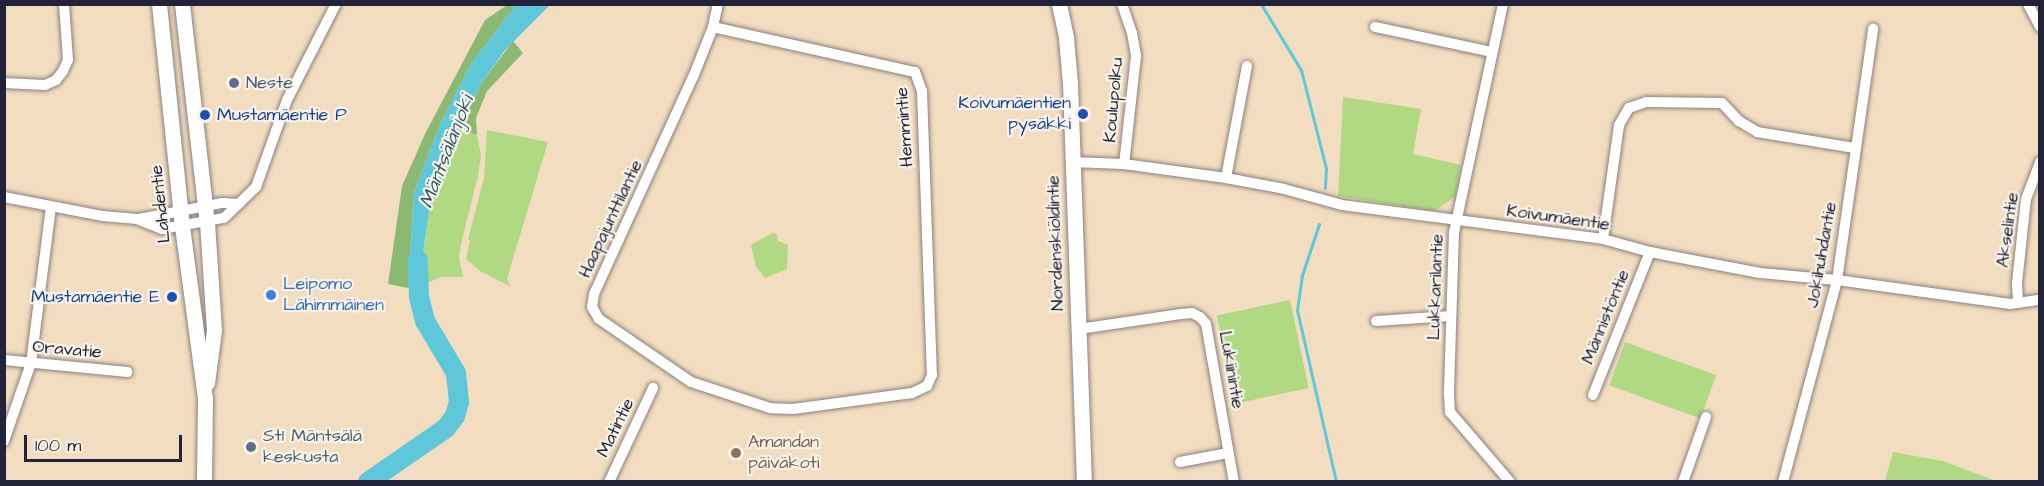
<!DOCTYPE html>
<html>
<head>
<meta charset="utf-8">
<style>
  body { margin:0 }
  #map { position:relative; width:2044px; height:486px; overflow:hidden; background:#f3ddc0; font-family:"Architects Daughter",sans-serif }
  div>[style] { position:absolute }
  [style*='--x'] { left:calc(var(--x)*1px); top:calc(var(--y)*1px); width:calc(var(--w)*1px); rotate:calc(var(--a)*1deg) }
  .green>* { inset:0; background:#b1d983; transform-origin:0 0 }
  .forest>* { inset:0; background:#8cb971 }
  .water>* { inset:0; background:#5ec7d9 }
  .stream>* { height:3px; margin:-1.5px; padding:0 1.5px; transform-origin:1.5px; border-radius:1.5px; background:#5ec7d9 }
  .river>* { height:20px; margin:-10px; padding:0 10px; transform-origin:10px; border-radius:10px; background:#5ec7d9 }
  .roads { filter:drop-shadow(0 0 2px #8a807e) drop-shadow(0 0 2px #8a807e) }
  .minor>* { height:10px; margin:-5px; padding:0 5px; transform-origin:5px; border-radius:5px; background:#fff }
  .secondary>* { height:15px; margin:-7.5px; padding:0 7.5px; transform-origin:7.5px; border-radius:7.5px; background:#fff }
  .dots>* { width:16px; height:16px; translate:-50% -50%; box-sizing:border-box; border:3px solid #f7f3e8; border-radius:50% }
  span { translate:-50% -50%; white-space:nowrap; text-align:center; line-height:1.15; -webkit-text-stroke:4.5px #f7f3e8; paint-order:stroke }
  .service-label { font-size:18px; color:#4e5e75 }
  .left { translate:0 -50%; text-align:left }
  .street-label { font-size:18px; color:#22223b }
  .transit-label { font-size:18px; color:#164399 }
  .right { translate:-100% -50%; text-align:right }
  .shop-label { font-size:18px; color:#366cbe }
  .education-label { font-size:18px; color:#785e54 }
  .water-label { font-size:20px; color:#34546a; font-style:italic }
  .frame { position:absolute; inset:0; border:6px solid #22223b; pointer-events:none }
  .scale { position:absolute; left:24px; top:435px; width:158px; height:27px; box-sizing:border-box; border:3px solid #22223b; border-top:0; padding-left:8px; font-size:18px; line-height:21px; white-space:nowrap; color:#22223b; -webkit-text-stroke:4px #f7f3e8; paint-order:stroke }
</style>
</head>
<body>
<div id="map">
  <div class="green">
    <div style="clip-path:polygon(1343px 97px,1421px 109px,1413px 154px,1461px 165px,1455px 197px,1434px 211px,1338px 196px)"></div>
    <div style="clip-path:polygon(459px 128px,477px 135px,481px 155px,478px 176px,461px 244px,459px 258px,463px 277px,441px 277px,423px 285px,421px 267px,429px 211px)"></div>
    <div style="clip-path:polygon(487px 130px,548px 142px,507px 279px,511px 287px,480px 271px,466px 259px,470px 240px,468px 239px,484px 178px)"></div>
    <div style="clip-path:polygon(772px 233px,777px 234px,778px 241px,788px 245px,787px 269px,765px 278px,756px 267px,751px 245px)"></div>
    <div style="left:1290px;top:300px;width:90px;height:75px;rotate:78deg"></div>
    <div style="left:1625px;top:342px;width:97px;height:46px;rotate:20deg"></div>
    <div style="clip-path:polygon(1893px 452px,1943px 461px,1996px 481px,1885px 481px)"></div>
  </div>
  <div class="forest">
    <div style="clip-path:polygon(507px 5px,516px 5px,471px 64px,441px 122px,414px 192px,408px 288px,388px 284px,402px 186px,425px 134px,485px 20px)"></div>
    <div style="clip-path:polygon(513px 41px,523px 53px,487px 91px,476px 118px,477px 135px,459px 128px,483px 81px)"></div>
  </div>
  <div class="water">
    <div style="clip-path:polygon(516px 5px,550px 5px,505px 50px,483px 81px,462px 121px,429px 211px,421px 267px,423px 285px,408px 288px,414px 192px,441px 122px,471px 64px)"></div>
  </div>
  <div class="stream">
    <div style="--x:1261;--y:4;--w:77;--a:58.8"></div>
    <div style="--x:1301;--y:70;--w:101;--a:75.7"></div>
    <div style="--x:1326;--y:168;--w:20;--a:93"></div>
    <div style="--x:1319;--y:224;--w:54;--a:108.4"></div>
    <div style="--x:1302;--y:275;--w:35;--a:98"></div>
    <div style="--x:1297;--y:310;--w:176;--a:77.2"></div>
  </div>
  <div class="river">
    <div style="--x:368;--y:482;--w:95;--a:-34.7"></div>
    <div style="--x:446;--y:428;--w:15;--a:-53"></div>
    <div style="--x:455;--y:416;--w:15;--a:-74"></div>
    <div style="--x:459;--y:402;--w:29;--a:-96"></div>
    <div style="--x:456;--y:373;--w:61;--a:-120.8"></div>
    <div style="--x:425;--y:321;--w:25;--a:-104"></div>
    <div style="--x:419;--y:297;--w:37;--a:-92"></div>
  </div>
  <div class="roads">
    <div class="minor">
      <div style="--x:1122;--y:4;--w:31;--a:71"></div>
      <div style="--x:1132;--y:33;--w:23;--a:80"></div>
      <div style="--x:1136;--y:56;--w:109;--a:96.3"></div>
      <div style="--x:1503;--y:4;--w:233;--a:102.1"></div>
      <div style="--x:1454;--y:232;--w:162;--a:91.8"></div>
      <div style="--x:1449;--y:394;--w:18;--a:87"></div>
      <div style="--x:1450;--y:412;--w:92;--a:49.4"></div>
      <div style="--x:2028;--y:4;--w:26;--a:62"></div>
      <div style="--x:713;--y:27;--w:207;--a:12.6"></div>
      <div style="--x:915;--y:72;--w:20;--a:70"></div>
      <div style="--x:922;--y:91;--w:284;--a:88"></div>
      <div style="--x:932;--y:375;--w:12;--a:114"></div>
      <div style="--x:927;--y:386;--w:17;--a:155"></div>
      <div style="--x:912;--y:393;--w:120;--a:172.3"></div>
      <div style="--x:793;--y:409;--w:23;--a:-178"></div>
      <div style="--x:770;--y:408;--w:83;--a:-161.8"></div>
      <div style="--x:691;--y:382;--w:112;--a:-145.6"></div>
      <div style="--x:599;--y:319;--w:14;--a:-120"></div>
      <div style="--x:592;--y:307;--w:13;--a:-81"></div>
      <div style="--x:594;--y:294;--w:241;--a:-65.5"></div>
      <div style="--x:694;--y:75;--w:52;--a:-68.4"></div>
      <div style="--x:713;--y:27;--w:24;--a:-78"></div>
      <div style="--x:1375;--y:27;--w:120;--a:12.1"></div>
      <div style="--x:4;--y:83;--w:41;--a:2.8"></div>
      <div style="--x:45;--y:85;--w:12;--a:-24"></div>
      <div style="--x:56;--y:80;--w:11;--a:-52"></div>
      <div style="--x:63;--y:71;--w:12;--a:-66"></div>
      <div style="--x:68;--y:60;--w:56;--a:-94.1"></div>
      <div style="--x:1071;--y:162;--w:53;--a:2.2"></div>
      <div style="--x:1124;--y:164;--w:103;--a:7.8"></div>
      <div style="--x:1226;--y:178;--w:59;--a:10.7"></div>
      <div style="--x:1284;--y:189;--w:60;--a:15.4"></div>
      <div style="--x:1342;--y:205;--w:263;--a:7.4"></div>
      <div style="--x:1603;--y:239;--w:49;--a:15.5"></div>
      <div style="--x:1650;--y:252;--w:112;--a:10.8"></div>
      <div style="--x:1760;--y:273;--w:77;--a:5.2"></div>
      <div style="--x:1837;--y:280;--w:175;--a:7.9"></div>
      <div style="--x:2010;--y:304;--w:30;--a:-8"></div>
      <div style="--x:1226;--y:178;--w:114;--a:-79.4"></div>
      <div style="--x:4;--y:197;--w:101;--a:10.9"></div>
      <div style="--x:103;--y:216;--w:34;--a:5"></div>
      <div style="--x:137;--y:219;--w:27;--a:22"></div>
      <div style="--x:162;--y:229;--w:63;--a:-10.1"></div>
      <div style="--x:224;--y:218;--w:45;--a:-44.1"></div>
      <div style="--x:256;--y:187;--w:92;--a:-70.4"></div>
      <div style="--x:287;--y:100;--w:108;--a:-63"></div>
      <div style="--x:139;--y:219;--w:85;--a:-10.9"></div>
      <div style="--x:222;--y:203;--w:17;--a:3"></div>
      <div style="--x:1603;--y:239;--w:115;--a:-82"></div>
      <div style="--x:1619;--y:125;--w:20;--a:-60"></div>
      <div style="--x:1629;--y:108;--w:18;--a:-19"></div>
      <div style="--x:1646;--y:102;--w:76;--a:0.8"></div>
      <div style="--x:1722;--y:103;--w:25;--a:47"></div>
      <div style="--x:1739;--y:121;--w:21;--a:31"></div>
      <div style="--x:1757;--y:132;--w:99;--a:9.3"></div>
      <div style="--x:2018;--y:303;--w:20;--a:-93"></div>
      <div style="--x:2017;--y:283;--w:84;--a:-83.9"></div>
      <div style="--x:2026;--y:199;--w:40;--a:-69"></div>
      <div style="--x:1376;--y:321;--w:75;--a:-3.8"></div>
      <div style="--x:1079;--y:329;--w:103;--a:-8.4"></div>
      <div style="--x:1181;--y:314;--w:11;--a:-5"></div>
      <div style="--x:1192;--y:313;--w:9;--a:27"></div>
      <div style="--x:1200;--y:317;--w:9;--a:49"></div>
      <div style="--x:1206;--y:324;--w:160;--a:80"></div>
      <div style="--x:4;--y:360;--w:124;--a:5.6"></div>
      <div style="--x:1593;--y:395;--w:154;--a:-68.3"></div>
      <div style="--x:4;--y:441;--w:83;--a:-70.9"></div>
      <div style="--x:31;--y:363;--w:157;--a:-82.7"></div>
      <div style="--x:1180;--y:462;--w:49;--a:-10.6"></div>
      <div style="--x:609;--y:482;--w:104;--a:-64.9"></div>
      <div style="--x:1683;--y:482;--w:69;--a:-70.5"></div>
      <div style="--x:1783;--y:482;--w:209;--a:-75"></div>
      <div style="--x:1837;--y:280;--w:254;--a:-81.8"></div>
    </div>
    <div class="secondary">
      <div style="--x:159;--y:4;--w:223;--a:84.1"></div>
      <div style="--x:182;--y:226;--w:174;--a:82.4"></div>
      <div style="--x:205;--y:398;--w:84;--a:90.7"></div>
      <div style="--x:182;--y:4;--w:219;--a:83.5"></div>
      <div style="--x:207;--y:222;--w:108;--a:86.3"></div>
      <div style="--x:214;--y:330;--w:53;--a:97.5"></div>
      <div style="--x:1059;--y:4;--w:35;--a:78"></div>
      <div style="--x:1066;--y:38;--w:45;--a:84.9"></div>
      <div style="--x:1070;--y:83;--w:399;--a:88"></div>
    </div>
  </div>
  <div class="dots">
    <div style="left:234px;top:83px;background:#5c6f8a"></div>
    <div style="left:1083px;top:114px;background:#1a4fb4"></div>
    <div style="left:205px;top:115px;background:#1a4fb4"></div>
    <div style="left:271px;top:295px;background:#3f7fe0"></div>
    <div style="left:172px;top:297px;background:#1a4fb4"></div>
    <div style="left:251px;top:447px;background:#5c6f8a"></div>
    <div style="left:736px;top:453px;background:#8d6e63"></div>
  </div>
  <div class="service-label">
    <span class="left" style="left:246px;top:83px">Neste</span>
    <span class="left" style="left:263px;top:447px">St1 Mäntsälä<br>keskusta</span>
  </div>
  <div class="street-label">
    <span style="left:1114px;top:100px;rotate:-85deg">Koulupolku</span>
    <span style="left:905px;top:127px;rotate:-94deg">Hemmintie</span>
    <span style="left:161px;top:204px;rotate:-96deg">Lahdentie</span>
    <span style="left:1558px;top:218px;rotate:8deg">Koivumäentie</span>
    <span style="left:611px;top:219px;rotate:-65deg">Haapajunttilantie</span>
    <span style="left:2008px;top:230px;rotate:-82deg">Akselintie</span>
    <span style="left:1056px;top:243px;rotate:-92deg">Nordenskiöldintie</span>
    <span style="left:1822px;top:255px;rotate:-80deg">Jokihuhdantie</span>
    <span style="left:1436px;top:287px;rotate:-88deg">Lukkarilantie</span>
    <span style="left:1606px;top:317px;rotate:-68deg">Männistöntie</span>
    <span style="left:67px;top:350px;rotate:5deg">Oravatie</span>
    <span style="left:1231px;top:370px;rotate:80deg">Lukiinintie</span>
    <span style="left:616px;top:428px;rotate:-64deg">Matintie</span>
  </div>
  <div class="transit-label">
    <span class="right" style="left:1071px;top:114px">Koivumäentien<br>pysäkki</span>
    <span class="left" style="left:217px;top:115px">Mustamäentie P</span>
    <span class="right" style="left:160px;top:297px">Mustamäentie E</span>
  </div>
  <div class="shop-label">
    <span class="left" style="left:283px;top:295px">Leipomo<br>Lähimmäinen</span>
  </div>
  <div class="education-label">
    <span class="left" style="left:748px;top:453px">Amandan<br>päiväkoti</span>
  </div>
  <div class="water-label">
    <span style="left:447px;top:152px;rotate:-69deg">Mäntsälänjoki</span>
  </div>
  <div class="frame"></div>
  <div class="scale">100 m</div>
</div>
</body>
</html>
